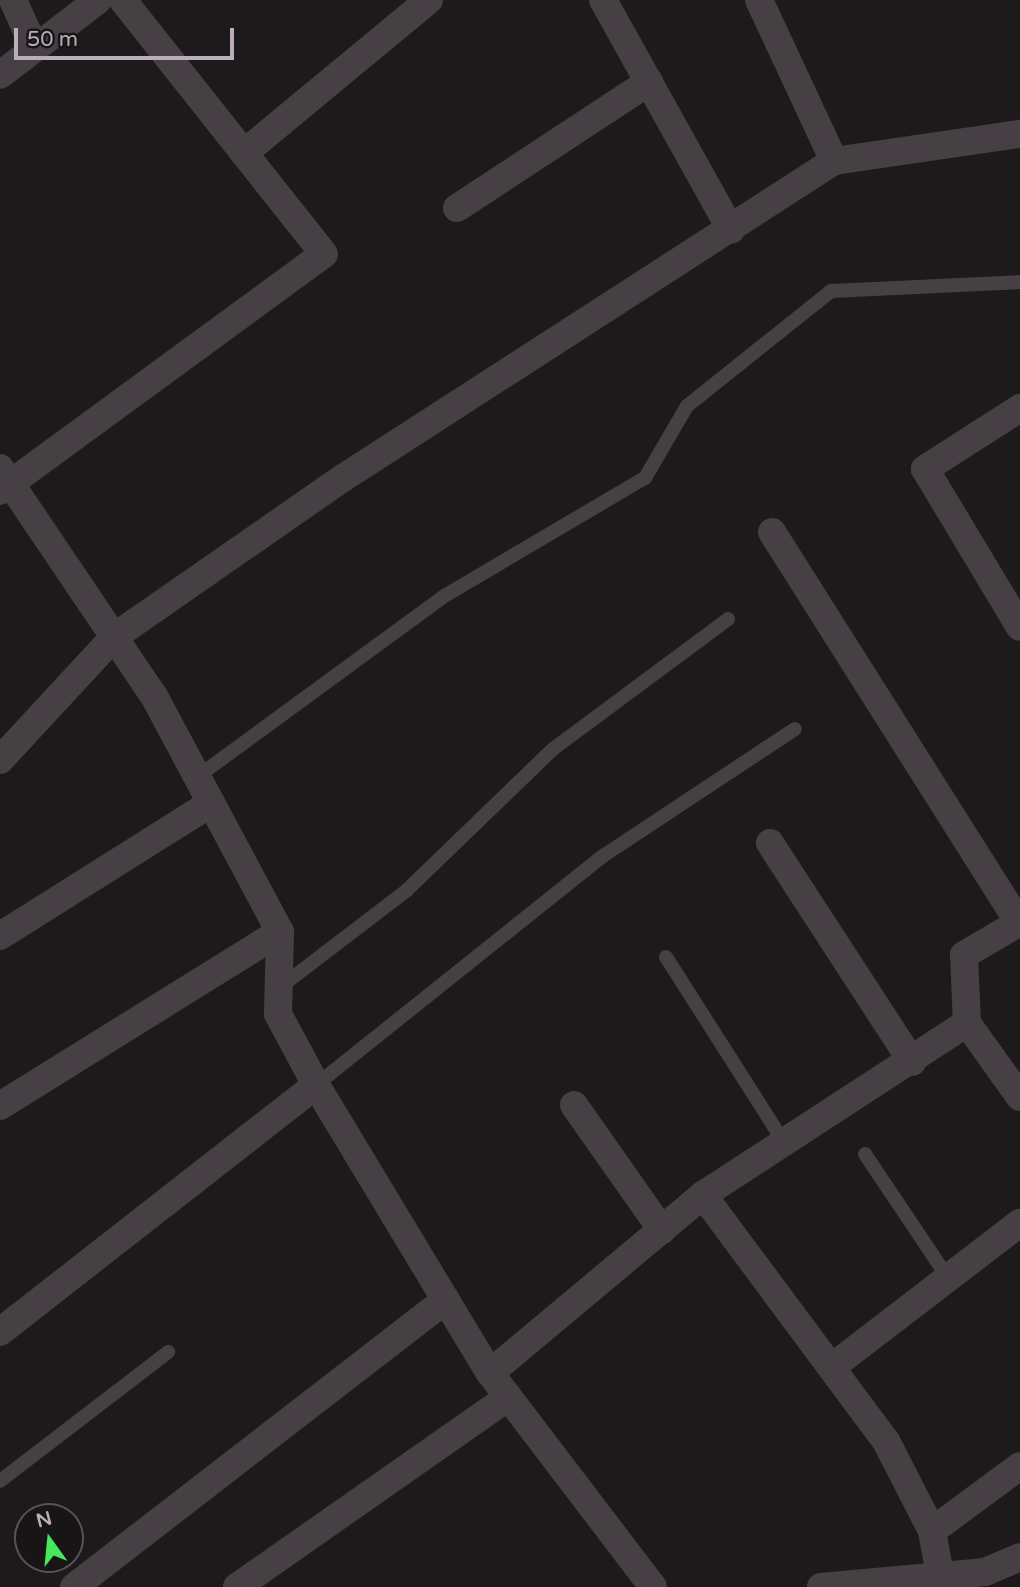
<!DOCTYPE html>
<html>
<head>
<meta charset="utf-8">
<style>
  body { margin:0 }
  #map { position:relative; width:1020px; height:1587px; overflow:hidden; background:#1c1a1b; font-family:"Varela Round",sans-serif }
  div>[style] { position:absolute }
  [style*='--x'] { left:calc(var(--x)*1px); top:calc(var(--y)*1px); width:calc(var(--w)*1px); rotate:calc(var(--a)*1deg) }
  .lane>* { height:14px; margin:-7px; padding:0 7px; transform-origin:7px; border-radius:7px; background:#464044 }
  .street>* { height:28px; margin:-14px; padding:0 14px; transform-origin:14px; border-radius:14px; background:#464044 }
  span { translate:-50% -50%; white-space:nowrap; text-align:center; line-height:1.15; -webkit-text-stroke:5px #171516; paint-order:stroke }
  .north { position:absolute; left:14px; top:1503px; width:70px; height:70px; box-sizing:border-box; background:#171516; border:2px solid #595257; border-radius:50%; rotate:345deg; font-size:19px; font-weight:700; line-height:28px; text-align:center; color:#bbadb9 }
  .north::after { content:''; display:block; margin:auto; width:24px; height:32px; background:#45e95b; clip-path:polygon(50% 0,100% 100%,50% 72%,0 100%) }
  .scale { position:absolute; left:14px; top:28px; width:220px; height:32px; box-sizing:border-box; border:4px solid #bbadb9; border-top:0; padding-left:9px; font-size:21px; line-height:24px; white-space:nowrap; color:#bbadb9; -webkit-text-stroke:5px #171516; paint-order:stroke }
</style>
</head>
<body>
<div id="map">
  <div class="lane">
    <div style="--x:197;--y:777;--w:308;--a:-36.2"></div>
    <div style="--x:446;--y:595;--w:231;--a:-30.5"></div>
    <div style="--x:645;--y:478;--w:83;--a:-59.7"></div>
    <div style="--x:687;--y:406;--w:184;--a:-38.6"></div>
    <div style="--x:831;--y:291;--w:189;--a:-2.7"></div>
    <div style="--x:666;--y:957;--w:222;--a:57.5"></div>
    <div style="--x:279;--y:988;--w:161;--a:-37.4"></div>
    <div style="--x:407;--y:890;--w:203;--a:-44"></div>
    <div style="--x:553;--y:749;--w:218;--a:-36.6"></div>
    <div style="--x:316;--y:1085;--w:367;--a:-38.6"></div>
    <div style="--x:603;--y:856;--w:230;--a:-33.5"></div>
    <div style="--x:865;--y:1154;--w:149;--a:56.2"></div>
    <div style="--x:0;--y:1481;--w:212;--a:-37.5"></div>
  </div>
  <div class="street">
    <div style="--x:13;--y:0;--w:51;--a:65.9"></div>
    <div style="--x:603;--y:0;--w:263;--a:60.9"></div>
    <div style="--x:759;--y:0;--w:178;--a:65"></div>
    <div style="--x:0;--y:75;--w:123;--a:-37.4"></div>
    <div style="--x:244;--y:153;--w:240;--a:-39.6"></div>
    <div style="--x:457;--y:208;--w:230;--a:-33.3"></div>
    <div style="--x:1020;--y:408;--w:113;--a:147.3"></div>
    <div style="--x:925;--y:469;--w:184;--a:59"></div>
    <div style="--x:0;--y:468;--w:275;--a:56"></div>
    <div style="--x:154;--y:696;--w:268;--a:61.9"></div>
    <div style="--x:280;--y:932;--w:82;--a:91.4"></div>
    <div style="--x:278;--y:1014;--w:81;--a:61.8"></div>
    <div style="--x:316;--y:1085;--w:401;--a:142"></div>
    <div style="--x:0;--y:491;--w:401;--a:-36.2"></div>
    <div style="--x:324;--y:254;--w:324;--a:-128.4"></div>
    <div style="--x:772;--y:532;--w:462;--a:57.7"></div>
    <div style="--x:0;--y:760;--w:168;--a:-47.2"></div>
    <div style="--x:114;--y:637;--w:279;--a:-34.8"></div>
    <div style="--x:343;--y:478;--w:584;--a:-32.85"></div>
    <div style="--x:834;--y:161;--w:188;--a:-8.3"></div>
    <div style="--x:770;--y:843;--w:261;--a:57"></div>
    <div style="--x:1020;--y:922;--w:65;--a:149.5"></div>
    <div style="--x:964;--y:955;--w:68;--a:87.5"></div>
    <div style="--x:967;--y:1023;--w:91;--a:54.4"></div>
    <div style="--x:0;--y:936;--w:249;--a:-32.2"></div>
    <div style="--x:316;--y:1085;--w:336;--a:58.9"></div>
    <div style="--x:490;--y:1373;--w:269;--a:52.7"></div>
    <div style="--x:574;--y:1105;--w:153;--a:54.9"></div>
    <div style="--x:0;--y:1106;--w:330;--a:-31.9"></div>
    <div style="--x:703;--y:1195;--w:307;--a:53.4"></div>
    <div style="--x:886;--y:1441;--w:101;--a:62.9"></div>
    <div style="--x:932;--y:1531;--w:45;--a:79.7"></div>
    <div style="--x:832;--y:1367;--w:237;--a:-37.5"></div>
    <div style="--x:490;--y:1373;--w:278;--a:-39.9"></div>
    <div style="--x:703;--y:1195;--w:315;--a:-33.1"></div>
    <div style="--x:932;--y:1531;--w:109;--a:-36.5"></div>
    <div style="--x:74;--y:1587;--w:470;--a:-37.7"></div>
    <div style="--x:237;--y:1587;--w:331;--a:-35"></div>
    <div style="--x:821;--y:1587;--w:165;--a:-5.2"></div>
    <div style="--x:985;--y:1572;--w:38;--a:-23"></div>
  </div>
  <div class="north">N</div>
  <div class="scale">50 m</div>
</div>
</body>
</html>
